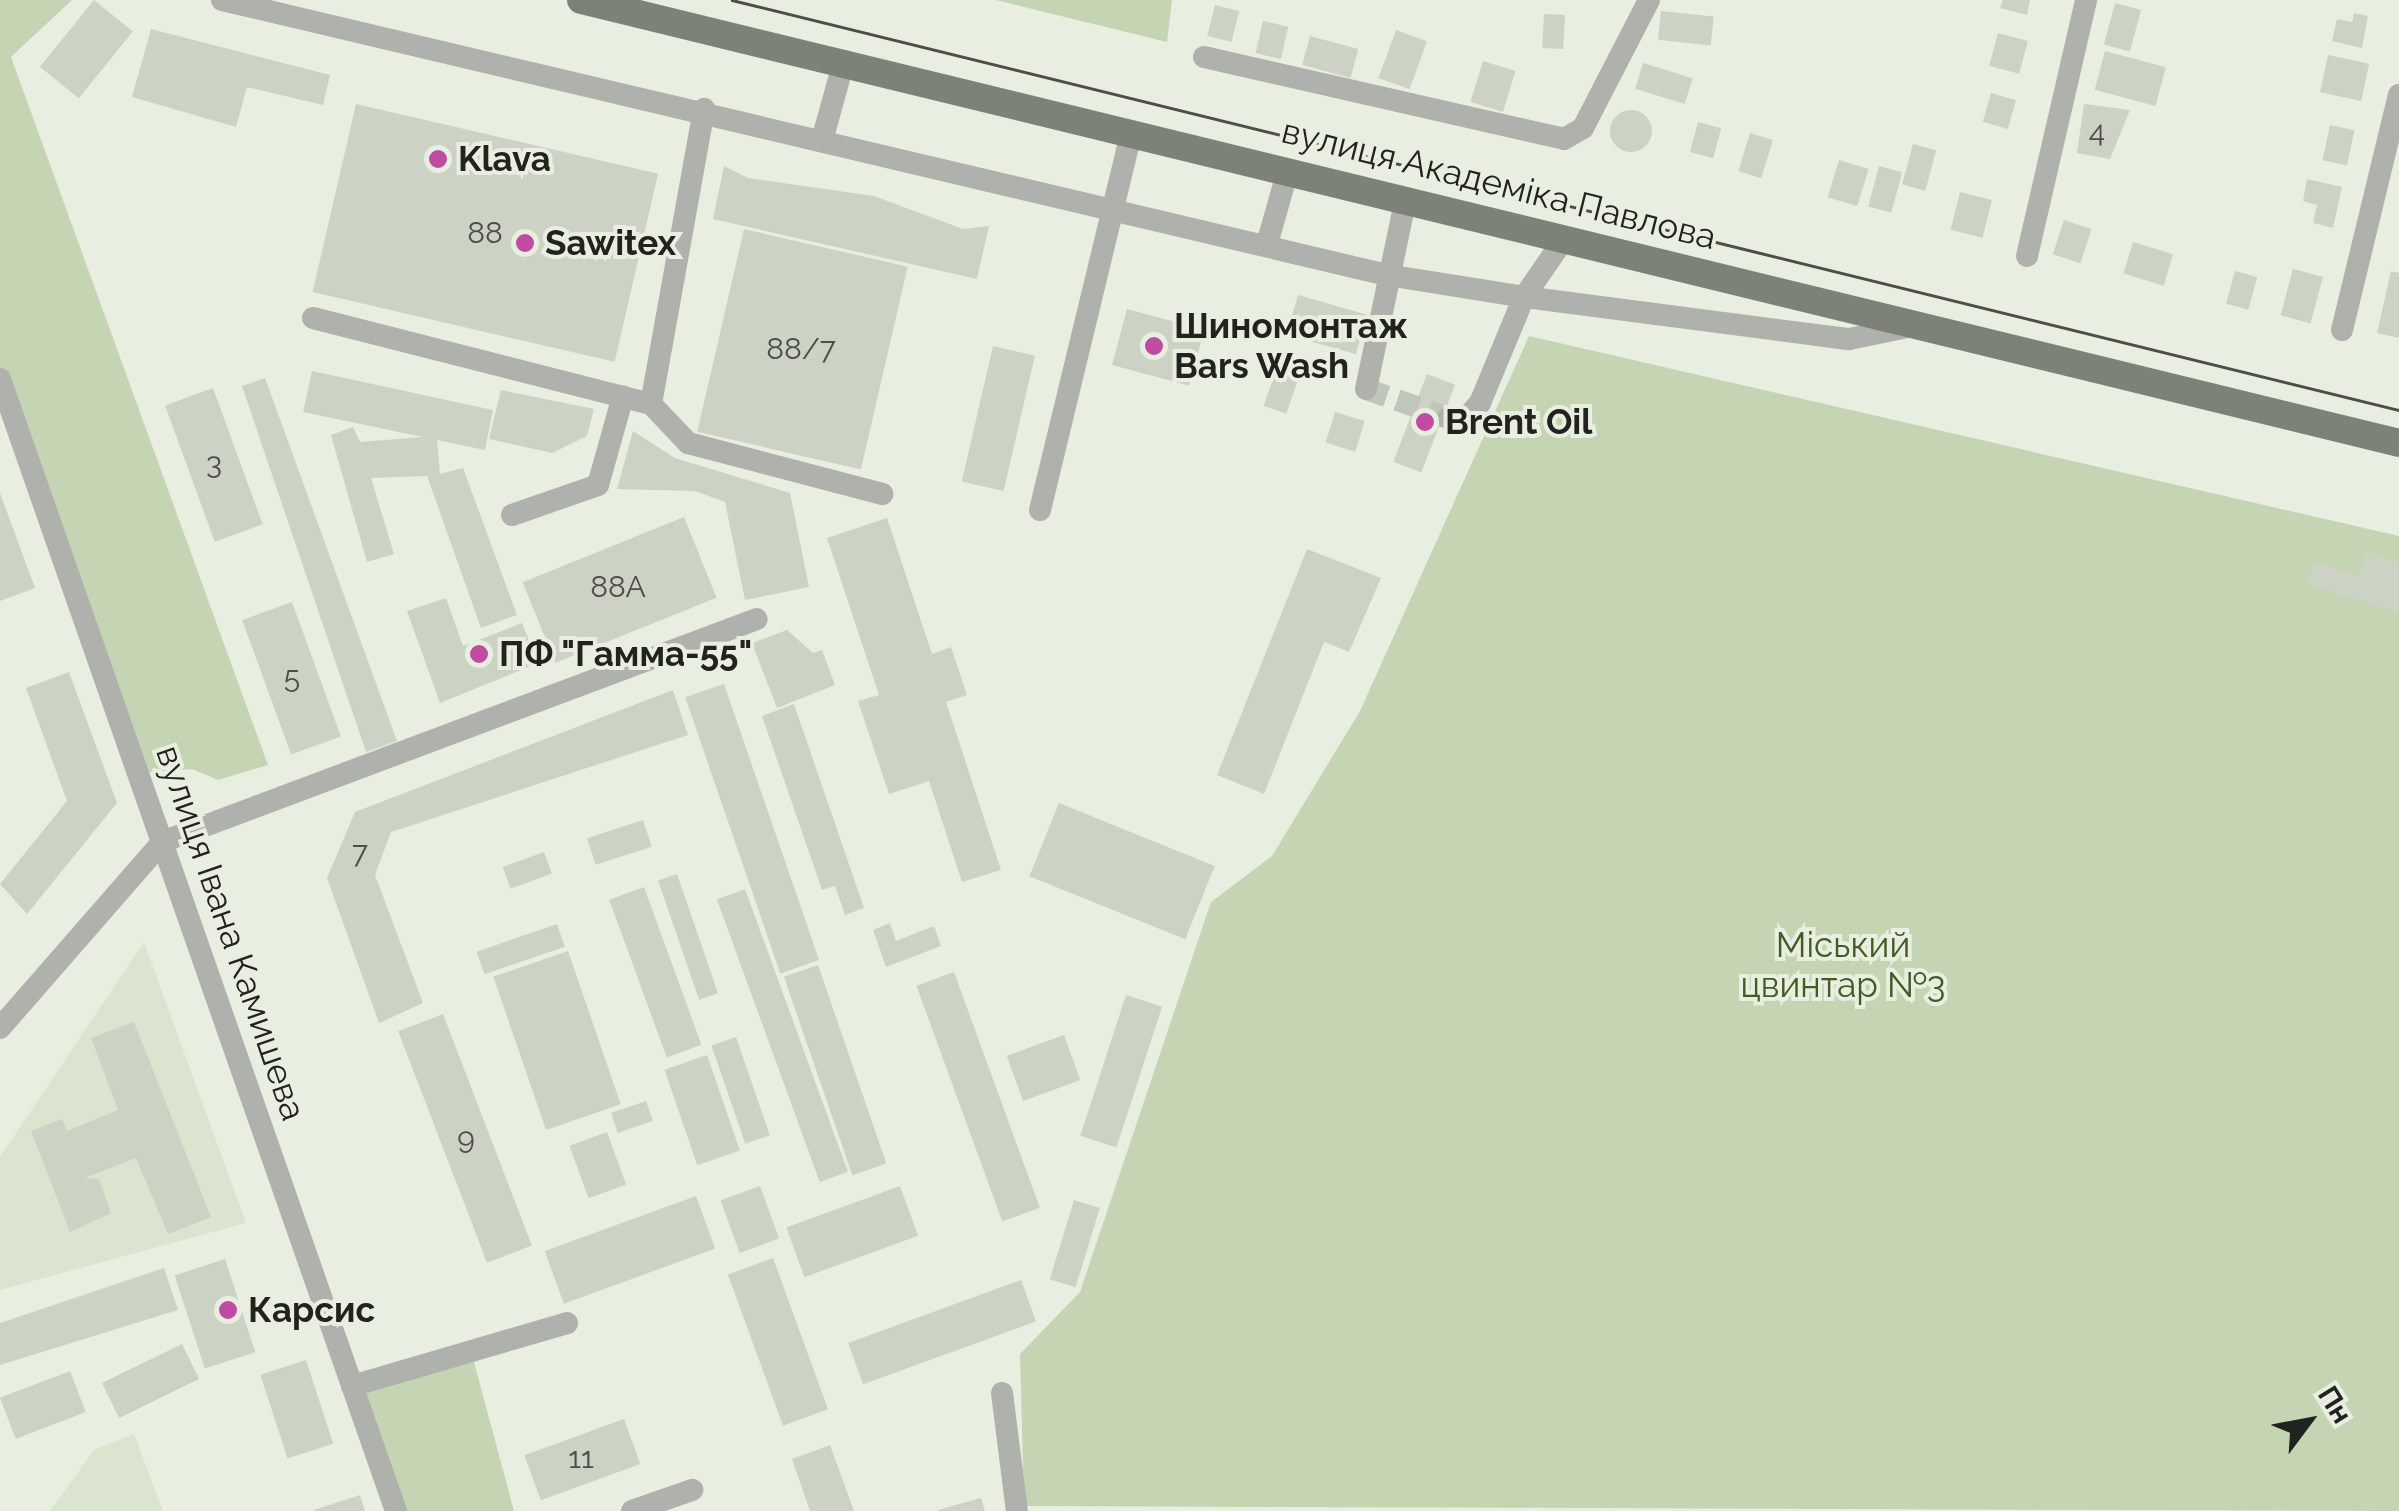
<!DOCTYPE html>
<html>
<head>
<meta charset="utf-8">
<style>
  body { margin:0 }
  #map { position:relative; width:2399px; height:1511px; overflow:hidden; background:#e8efe1; font-family:Raleway,sans-serif }
  div>[style] { position:absolute }
  [style*='--x'] { left:calc(var(--x)*1px); top:calc(var(--y)*1px); width:calc(var(--w)*1px); rotate:calc(var(--a)*1deg) }
  .built>* { inset:0; background:#dae4cf }
  .green>* { inset:0; background:#c5d5b4 }
  .building>* { inset:0; background:#ccd3c5; transform-origin:0 0 }
  .round { border-radius:50% }
  .minor-tunnel>* { height:22px; margin-top:-11px; transform-origin:0; background:repeating-linear-gradient(90deg,#c0c6ba 0 22px,transparent 0 33px) }
  .minor>* { height:22px; margin:-11px; padding:0 11px; transform-origin:11px; border-radius:11px; background:#afb2ac }
  .major>* { height:28px; margin:-14px; padding:0 14px; transform-origin:14px; border-radius:14px; background:#7c8277 }
  .tram>* { height:2.5px; margin:-1.25px; padding:0 1.25px; transform-origin:1.25px; border-radius:1.25px; background:#4b4f48 }
  .dots>* { width:28px; height:28px; translate:-50% -50%; box-sizing:border-box; border:5px solid #e8efe1; border-radius:50% }
  span { translate:-50% -50%; white-space:nowrap; text-align:center; line-height:1.15; -webkit-text-stroke:8px #e8efe1; paint-order:stroke }
  .number-label { font-size:30px; color:#4c4f48 }
  .number-label span { -webkit-text-stroke-width:0 }
  .poi-label { font-size:35px; color:#21231e; font-weight:700 }
  .left { translate:0 -50%; text-align:left }
  .street-label { font-size:35px; color:#21231e }
  .park-label { font-size:35px; color:#445b24 }
  .north { position:absolute; left:2259px; top:1371px; width:100px; height:100px; -webkit-text-stroke:8px #e8efe1; paint-order:stroke; rotate:58deg; font-size:28px; font-weight:700; line-height:40px; text-align:center; color:#21231e }
  .north::after { content:''; display:block; margin:auto; width:35px; height:45px; background:#21231e; clip-path:polygon(50% 0,100% 100%,50% 72%,0 100%) }
</style>
</head>
<body>
<div id="map">
  <div class="built">
    <div style="clip-path:polygon(144px 942px,246px 1223px,0 1290px,0 1157px)"></div>
    <div style="clip-path:polygon(134px 1434px,163px 1511px,50px 1511px,94px 1450px)"></div>
  </div>
  <div class="green">
    <div style="clip-path:polygon(0 0,72px 0,11px 57px,268px 765px,218px 780px,192px 769px,139px 773px,0 379px)"></div>
    <div style="clip-path:polygon(996px 0,1172px 0,1167px 42px)"></div>
    <div style="clip-path:polygon(1529px 336px,2399px 536px,2399px 1511px,1024px 1506px,1020px 1354px,1080px 1292px,1211px 902px,1272px 856px,1360px 711px)"></div>
    <div style="clip-path:polygon(471px 1351px,514px 1511px,396px 1511px,352px 1386px)"></div>
  </div>
  <div class="building">
    <div style="left:94px;top:0;width:50px;height:86px;rotate:39deg"></div>
    <div style="clip-path:polygon(2003px 0,2030px 0,2027px 15px,2000px 8px)"></div>
    <div style="left:2115px;top:3px;width:27px;height:43px;rotate:15deg"></div>
    <div style="left:1215px;top:5px;width:25px;height:32px;rotate:14deg"></div>
    <div style="left:1661px;top:11px;width:53px;height:29px;rotate:6deg"></div>
    <div style="clip-path:polygon(2354px 13px,2368px 16px,2362px 48px,2332px 41px,2337px 19px,2352px 22px)"></div>
    <div style="left:1544px;top:14px;width:21px;height:34px;rotate:3deg"></div>
    <div style="left:1263px;top:21px;width:26px;height:33px;rotate:13deg"></div>
    <div style="clip-path:polygon(151px 29px,330px 75px,323px 105px,247px 87px,236px 127px,132px 97px)"></div>
    <div style="left:1396px;top:30px;width:33px;height:51px;rotate:20deg"></div>
    <div style="left:1998px;top:33px;width:31px;height:34px;rotate:15deg"></div>
    <div style="left:1310px;top:36px;width:50px;height:30px;rotate:15deg"></div>
    <div style="left:2105px;top:51px;width:63px;height:40px;rotate:15deg"></div>
    <div style="left:2328px;top:55px;width:42px;height:38px;rotate:12deg"></div>
    <div style="left:1483px;top:61px;width:34px;height:43px;rotate:17deg"></div>
    <div style="left:1643px;top:63px;width:52px;height:27px;rotate:17deg"></div>
    <div style="left:1991px;top:93px;width:26px;height:30px;rotate:16deg"></div>
    <div style="left:356px;top:104px;width:310px;height:193px;rotate:13deg"></div>
    <div style="clip-path:polygon(2084px 104px,2130px 110px,2110px 159px,2077px 153px)"></div>
    <div class="round" style="left:1610px;top:110px;width:42px;height:42px"></div>
    <div style="left:1698px;top:122px;width:24px;height:31px;rotate:15deg"></div>
    <div style="left:2330px;top:125px;width:25px;height:36px;rotate:12deg"></div>
    <div style="left:1750px;top:133px;width:24px;height:40px;rotate:17deg"></div>
    <div style="left:1913px;top:144px;width:24px;height:42px;rotate:15deg"></div>
    <div style="left:1839px;top:160px;width:31px;height:39px;rotate:17deg"></div>
    <div style="clip-path:polygon(724px 166px,748px 178px,874px 196px,963px 229px,989px 226px,977px 279px,713px 219px)"></div>
    <div style="left:1879px;top:166px;width:24px;height:42px;rotate:15deg"></div>
    <div style="clip-path:polygon(2307px 179px,2342px 187px,2333px 228px,2313px 223px,2317px 205px,2303px 201px)"></div>
    <div style="left:1960px;top:192px;width:33px;height:39px;rotate:14deg"></div>
    <div style="left:2064px;top:220px;width:29px;height:36px;rotate:18deg"></div>
    <div style="left:744px;top:229px;width:168px;height:208px;rotate:13deg"></div>
    <div style="left:2133px;top:242px;width:42px;height:33px;rotate:17deg"></div>
    <div style="left:2293px;top:269px;width:31px;height:48px;rotate:15deg"></div>
    <div style="left:2235px;top:271px;width:23px;height:34px;rotate:15deg"></div>
    <div style="clip-path:polygon(2391px 271px,2399px 273px,2399px 338px,2377px 333px)"></div>
    <div style="left:1298px;top:295px;width:72px;height:41px;rotate:16deg"></div>
    <div style="left:1127px;top:309px;width:80px;height:58px;rotate:15deg"></div>
    <div style="left:993px;top:346px;width:43px;height:139px;rotate:13deg"></div>
    <div style="left:1276px;top:370px;width:24px;height:38px;rotate:19deg"></div>
    <div style="clip-path:polygon(312px 371px,493px 410px,485px 450px,437px 440px,440px 474px,463px 468px,517px 615px,481px 628px,427px 476px,371px 478px,394px 554px,367px 562px,331px 435px,353px 427px,360px 442px,423px 437px,303px 412px)"></div>
    <div style="left:1427px;top:374px;width:30px;height:94px;rotate:21deg"></div>
    <div style="clip-path:polygon(265px 378px,397px 741px,366px 752px,242px 386px)"></div>
    <div style="left:213px;top:388px;width:145px;height:51px;rotate:70deg"></div>
    <div style="clip-path:polygon(501px 390px,594px 409px,587px 436px,552px 453px,489px 439px)"></div>
    <div style="left:1335px;top:412px;width:31px;height:32px;rotate:17deg"></div>
    <div style="clip-path:polygon(633px 431px,675px 458px,790px 493px,809px 587px,745px 600px,725px 502px,695px 491px,617px 489px)"></div>
    <div style="clip-path:polygon(0 493px,35px 588px,0 601px)"></div>
    <div style="left:684px;top:517px;width:87px;height:174px;rotate:68deg"></div>
    <div style="clip-path:polygon(887px 518px,932px 654px,951px 647px,967px 695px,946px 702px,1001px 870px,962px 882px,929px 781px,889px 794px,858px 701px,879px 695px,827px 538px)"></div>
    <div style="clip-path:polygon(1307px 549px,1381px 578px,1349px 652px,1324px 642px,1264px 794px,1217px 775px)"></div>
    <div style="clip-path:polygon(2365px 552px,2399px 562px,2399px 613px,2308px 584px,2315px 562px,2358px 576px)"></div>
    <div style="clip-path:polygon(446px 598px,463px 646px,522px 623px,538px 663px,440px 703px,407px 611px)"></div>
    <div style="left:292px;top:602px;width:143px;height:53px;rotate:70deg"></div>
    <div style="clip-path:polygon(787px 630px,813px 653px,822px 650px,835px 685px,777px 708px,752px 643px)"></div>
    <div style="clip-path:polygon(69px 672px,117px 803px,27px 914px,0 884px,67px 801px,26px 688px)"></div>
    <div style="left:724px;top:684px;width:292px;height:41px;rotate:71deg"></div>
    <div style="clip-path:polygon(673px 690px,688px 735px,391px 832px,375px 875px,423px 1003px,379px 1023px,327px 878px,355px 812px)"></div>
    <div style="clip-path:polygon(794px 704px,864px 908px,845px 915px,835px 886px,822px 890px,762px 716px)"></div>
    <div style="left:1059px;top:803px;width:168px;height:79px;rotate:22deg"></div>
    <div style="left:643px;top:820px;width:28px;height:59px;rotate:72deg"></div>
    <div style="left:544px;top:852px;width:23px;height:44px;rotate:70deg"></div>
    <div style="left:677px;top:874px;width:126px;height:20px;rotate:71deg"></div>
    <div style="left:644px;top:887px;width:168px;height:37px;rotate:70deg"></div>
    <div style="left:745px;top:889px;width:301px;height:30px;rotate:70deg"></div>
    <div style="clip-path:polygon(890px 923px,896px 941px,934px 926px,941px 946px,886px 967px,873px 930px)"></div>
    <div style="left:557px;top:924px;width:24px;height:85px;rotate:71deg"></div>
    <div style="left:568px;top:951px;width:162px;height:79px;rotate:71deg"></div>
    <div style="left:818px;top:965px;width:210px;height:36px;rotate:71deg"></div>
    <div style="left:954px;top:972px;width:251px;height:40px;rotate:70deg"></div>
    <div style="left:1126px;top:995px;width:38px;height:148px;rotate:18deg"></div>
    <div style="left:443px;top:1014px;width:248px;height:48px;rotate:69deg"></div>
    <div style="clip-path:polygon(134px 1022px,211px 1217px,168px 1234px,136px 1158px,85px 1178px,99px 1179px,111px 1213px,70px 1232px,31px 1131px,62px 1119px,67px 1131px,118px 1110px,91px 1038px)"></div>
    <div style="left:1064px;top:1035px;width:48px;height:61px;rotate:70deg"></div>
    <div style="left:736px;top:1037px;width:104px;height:26px;rotate:71deg"></div>
    <div style="left:707px;top:1055px;width:101px;height:45px;rotate:71deg"></div>
    <div style="left:646px;top:1101px;width:21px;height:37px;rotate:71deg"></div>
    <div style="left:607px;top:1132px;width:56px;height:40px;rotate:70deg"></div>
    <div style="left:760px;top:1186px;width:56px;height:42px;rotate:70deg"></div>
    <div style="left:900px;top:1186px;width:53px;height:121px;rotate:70deg"></div>
    <div style="left:696px;top:1196px;width:56px;height:161px;rotate:70deg"></div>
    <div style="left:1074px;top:1200px;width:27px;height:83px;rotate:17deg"></div>
    <div style="left:773px;top:1258px;width:161px;height:48px;rotate:70deg"></div>
    <div style="left:225px;top:1259px;width:98px;height:53px;rotate:72deg"></div>
    <div style="clip-path:polygon(164px 1268px,178px 1310px,0 1365px,0 1323px)"></div>
    <div style="left:1021px;top:1280px;width:44px;height:184px;rotate:70deg"></div>
    <div style="left:182px;top:1344px;width:39px;height:89px;rotate:64deg"></div>
    <div style="left:306px;top:1360px;width:88px;height:48px;rotate:72deg"></div>
    <div style="left:70px;top:1371px;width:44px;height:75px;rotate:69deg"></div>
    <div style="left:624px;top:1419px;width:48px;height:106px;rotate:70deg"></div>
    <div style="clip-path:polygon(830px 1445px,854px 1511px,810px 1511px,792px 1459px)"></div>
    <div style="clip-path:polygon(360px 1495px,365px 1511px,314px 1511px,314px 1510px)"></div>
    <div style="clip-path:polygon(981px 1498px,985px 1511px,938px 1511px,938px 1510px)"></div>
  </div>
  <div class="minor-tunnel">
    <div style="--x:1366;--y:389;--w:87;--a:19.5"></div>
  </div>
  <div class="minor">
    <div style="--x:222;--y:0;--w:1197;--a:13.28"></div>
    <div style="--x:1387;--y:275;--w:139;--a:9.1"></div>
    <div style="--x:1524;--y:297;--w:70;--a:-55.4"></div>
    <div style="--x:1204;--y:57;--w:369;--a:12.8"></div>
    <div style="--x:1564;--y:139;--w:22;--a:-30"></div>
    <div style="--x:1583;--y:128;--w:144;--a:-62.7"></div>
    <div style="--x:823;--y:137;--w:79;--a:-74.6"></div>
    <div style="--x:1267;--y:244;--w:77;--a:-74.2"></div>
    <div style="--x:2027;--y:256;--w:263;--a:-77"></div>
    <div style="--x:313;--y:318;--w:349;--a:14.3"></div>
    <div style="--x:651;--y:404;--w:54;--a:46.5"></div>
    <div style="--x:688;--y:443;--w:201;--a:14.7"></div>
    <div style="--x:2342;--y:330;--w:242;--a:-76.4"></div>
    <div style="--x:0;--y:379;--w:1199;--a:70.72"></div>
    <div style="--x:1366;--y:389;--w:195;--a:-78.2"></div>
    <div style="--x:651;--y:404;--w:300;--a:-79.8"></div>
    <div style="--x:1448;--y:418;--w:19;--a:-3"></div>
    <div style="--x:1467;--y:417;--w:19;--a:-47"></div>
    <div style="--x:1480;--y:403;--w:115;--a:-67.5"></div>
    <div style="--x:1524;--y:297;--w:328;--a:7.4"></div>
    <div style="--x:1849;--y:339;--w:65;--a:-11.5"></div>
    <div style="--x:1040;--y:510;--w:388;--a:-76.4"></div>
    <div style="--x:512;--y:515;--w:91;--a:-19.2"></div>
    <div style="--x:598;--y:485;--w:92;--a:-74.3"></div>
    <div style="--x:0;--y:1028;--w:247;--a:-48.9"></div>
    <div style="--x:162;--y:842;--w:635;--a:-20.55"></div>
    <div style="--x:352;--y:1386;--w:224;--a:-16.3"></div>
    <div style="--x:1002;--y:1393;--w:119;--a:82.8"></div>
    <div style="--x:632;--y:1511;--w:64;--a:-19.3"></div>
  </div>
  <div class="major">
    <div style="--x:581;--y:0;--w:1871;--a:13.69"></div>
  </div>
  <div class="tram">
    <div style="--x:732;--y:0;--w:1717;--a:13.82"></div>
  </div>
  <div class="dots">
    <div style="left:438px;top:159px;background:#c04ba2"></div>
    <div style="left:525px;top:243px;background:#c04ba2"></div>
    <div style="left:1154px;top:346px;background:#c04ba2"></div>
    <div style="left:1425px;top:422px;background:#c04ba2"></div>
    <div style="left:479px;top:654px;background:#c04ba2"></div>
    <div style="left:228px;top:1310px;background:#c04ba2"></div>
  </div>
  <div class="number-label">
    <span style="left:2097px;top:132px">4</span>
    <span style="left:485px;top:233px">88</span>
    <span style="left:801px;top:349px">88/7</span>
    <span style="left:214px;top:464px">3</span>
    <span style="left:618px;top:587px">88А</span>
    <span style="left:292px;top:678px">5</span>
    <span style="left:360px;top:853px">7</span>
    <span style="left:466px;top:1138px">9</span>
    <span style="left:581px;top:1458px">11</span>
  </div>
  <div class="poi-label">
    <span class="left" style="left:458px;top:159px">Klava</span>
    <span class="left" style="left:545px;top:243px">Sawitex</span>
    <span class="left" style="left:1174px;top:346px">Шиномонтаж<br>Bars Wash</span>
    <span class="left" style="left:1445px;top:422px">Brent Oil</span>
    <span class="left" style="left:499px;top:654px">ПФ "Гамма-55"</span>
    <span class="left" style="left:248px;top:1310px">Карсис</span>
  </div>
  <div class="street-label">
    <span style="left:1499px;top:184px;rotate:14deg">вулиця Академіка Павлова</span>
    <span style="left:231px;top:933px;rotate:71deg">вулиця Івана Камишева</span>
  </div>
  <div class="park-label">
    <span style="left:1843px;top:965px">Міський<br>цвинтар №3</span>
  </div>
  <div class="north">Пн</div>
</div>
</body>
</html>
